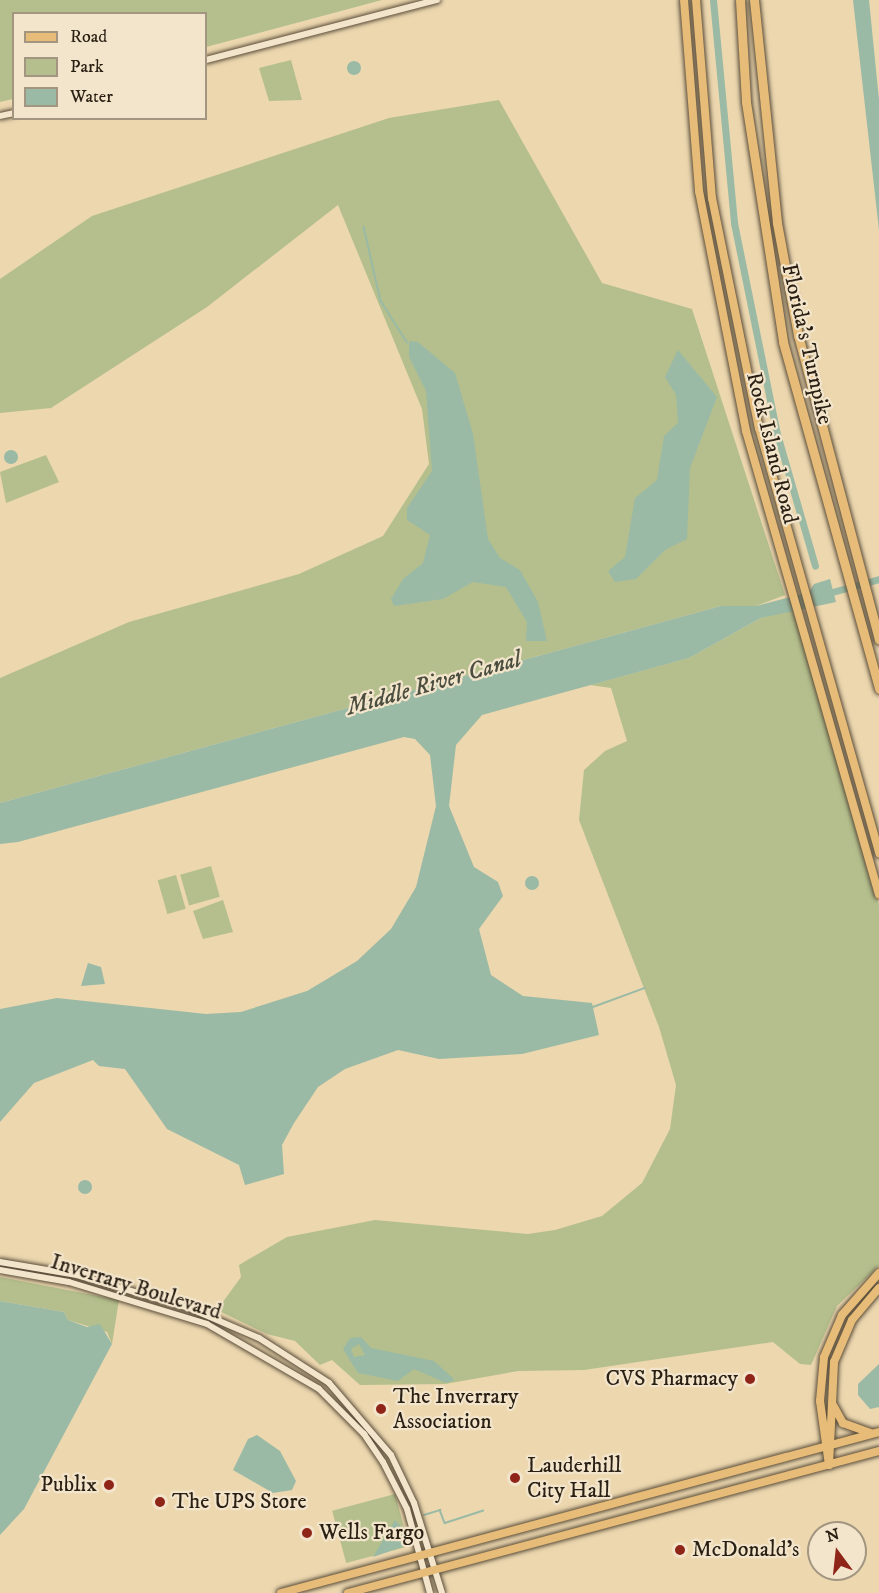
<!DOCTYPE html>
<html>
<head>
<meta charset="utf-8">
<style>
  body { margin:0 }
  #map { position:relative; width:879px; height:1593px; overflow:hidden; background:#ecd7af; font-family:"IM FELL DW Pica",serif }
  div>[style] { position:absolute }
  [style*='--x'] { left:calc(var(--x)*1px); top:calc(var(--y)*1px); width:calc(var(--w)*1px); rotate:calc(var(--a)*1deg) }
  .green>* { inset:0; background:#b4bf8d; transform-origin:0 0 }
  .water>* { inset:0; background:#9abaa5 }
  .round { border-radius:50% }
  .stream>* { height:1.5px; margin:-0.75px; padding:0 0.75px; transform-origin:0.75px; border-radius:0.75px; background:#9abaa5 }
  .canal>* { height:7px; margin:-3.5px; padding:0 3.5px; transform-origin:3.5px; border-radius:3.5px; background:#9abaa5 }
  .roads { filter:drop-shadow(0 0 2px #5a4d3a) drop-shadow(0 0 2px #5a4d3a) }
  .minor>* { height:6px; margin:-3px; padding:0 3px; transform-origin:3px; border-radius:3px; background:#f3e5cb }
  .major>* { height:8px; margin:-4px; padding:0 4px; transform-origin:4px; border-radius:4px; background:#e6bc78 }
  .highway>* { height:9px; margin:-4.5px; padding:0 4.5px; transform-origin:4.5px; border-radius:4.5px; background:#e6bc78 }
  .dots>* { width:16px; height:16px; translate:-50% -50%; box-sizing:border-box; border:3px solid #f3e5cb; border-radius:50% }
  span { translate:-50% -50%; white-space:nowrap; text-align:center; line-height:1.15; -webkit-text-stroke:4.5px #f3e5cb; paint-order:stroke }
  .street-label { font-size:22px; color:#291f13 }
  .poi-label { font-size:22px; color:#291f13 }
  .right { translate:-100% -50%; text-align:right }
  .left { translate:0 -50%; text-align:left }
  .water-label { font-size:24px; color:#4b4e3f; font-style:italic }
  .legend { position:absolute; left:12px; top:12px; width:195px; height:108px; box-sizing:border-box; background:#f3e5cb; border:2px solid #a29681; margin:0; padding:8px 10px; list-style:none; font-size:18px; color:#291f13 }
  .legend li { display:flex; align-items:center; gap:12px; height:30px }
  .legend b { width:30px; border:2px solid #a29681 }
  .north { position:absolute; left:807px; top:1521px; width:60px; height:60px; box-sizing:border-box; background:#f3e5cb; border:2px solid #a29681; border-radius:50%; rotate:345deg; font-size:16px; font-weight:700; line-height:24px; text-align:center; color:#291f13 }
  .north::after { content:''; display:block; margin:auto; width:21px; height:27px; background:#8f2418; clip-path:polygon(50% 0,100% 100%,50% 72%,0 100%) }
</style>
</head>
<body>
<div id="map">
  <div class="green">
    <div style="clip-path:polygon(0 0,382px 0,206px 47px,206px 14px,14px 14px,13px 99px,0 102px)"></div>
    <div style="clip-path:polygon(291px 60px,302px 100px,269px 101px,259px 68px)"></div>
    <div style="clip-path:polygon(499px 100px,602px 283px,692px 309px,785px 595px,756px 606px,721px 606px,0 803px,0 678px,129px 622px,299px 574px,383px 536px,429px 464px,422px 409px,338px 205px,207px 307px,51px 408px,0 413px,0 279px,92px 216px,389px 118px)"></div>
    <div style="clip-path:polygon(46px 455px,59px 482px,6px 503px,0 472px)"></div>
    <div style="clip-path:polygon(793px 609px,879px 905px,879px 1266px,837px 1306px,811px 1365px,800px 1364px,773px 1342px,584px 1370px,518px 1371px,445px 1384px,360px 1385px,332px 1360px,320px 1365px,295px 1341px,267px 1334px,217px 1310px,241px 1277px,239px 1265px,287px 1237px,375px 1220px,528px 1234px,555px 1230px,602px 1216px,642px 1183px,670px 1129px,676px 1085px,659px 1027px,579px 820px,584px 770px,605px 751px,627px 741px,611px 688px,590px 685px,689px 658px,761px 618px)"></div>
    <div style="left:211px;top:866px;width:32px;height:32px;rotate:74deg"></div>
    <div style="left:176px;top:875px;width:35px;height:19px;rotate:74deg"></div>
    <div style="clip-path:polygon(223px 900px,233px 932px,203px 939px,193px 911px)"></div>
    <div style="clip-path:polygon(0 1277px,119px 1300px,112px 1344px,107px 1332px,68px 1320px,64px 1312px,0 1301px)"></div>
    <div style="left:395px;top:1494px;width:54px;height:65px;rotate:75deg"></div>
  </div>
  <div class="water">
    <div style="clip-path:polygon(853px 0,869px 0,879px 100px,879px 230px)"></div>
    <div class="round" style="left:347px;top:61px;width:14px;height:14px"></div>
    <div style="clip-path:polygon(409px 341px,418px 342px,455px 373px,473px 434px,488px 539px,500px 558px,520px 570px,538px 602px,547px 641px,526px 641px,527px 622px,506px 587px,473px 582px,443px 599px,394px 606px,391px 599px,403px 579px,423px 563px,430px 535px,407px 520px,407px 508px,432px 471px,426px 391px,409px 357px)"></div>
    <div style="clip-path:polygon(678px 350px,717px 397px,690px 468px,687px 539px,665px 550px,636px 579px,615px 582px,608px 571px,625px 557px,635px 498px,657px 480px,664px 436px,678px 423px,676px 395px,665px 377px)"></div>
    <div class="round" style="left:4px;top:450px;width:14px;height:14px"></div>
    <div style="clip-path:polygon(830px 579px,836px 602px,761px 618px,689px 658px,482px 715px,456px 745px,449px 806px,474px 867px,498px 882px,503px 896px,479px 929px,491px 975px,523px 996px,592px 1003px,599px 1035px,522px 1054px,439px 1059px,398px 1050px,345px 1069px,318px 1087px,294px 1123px,282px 1145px,284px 1174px,245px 1185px,239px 1165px,167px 1129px,125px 1069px,99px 1066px,93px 1060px,34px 1083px,0 1122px,0 1009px,57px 998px,206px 1014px,241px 1012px,307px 991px,357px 961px,391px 929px,416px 887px,436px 806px,430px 755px,415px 739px,404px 737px,18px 842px,0 844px,0 803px,721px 606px,756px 606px,809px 592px,814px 584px)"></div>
    <div class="round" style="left:525px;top:876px;width:14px;height:14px"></div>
    <div style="clip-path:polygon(88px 963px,101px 967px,105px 984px,81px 986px)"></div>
    <div class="round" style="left:78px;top:1180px;width:14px;height:14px"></div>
    <div style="clip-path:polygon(0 1301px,64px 1312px,68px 1320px,87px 1327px,100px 1324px,112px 1344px,24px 1509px,0 1535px)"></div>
    <div style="clip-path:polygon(evenodd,361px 1337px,371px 1348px,434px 1361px,455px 1380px,446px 1383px,414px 1369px,398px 1381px,358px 1373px,343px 1349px,350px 1338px,361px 1337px,359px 1344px,365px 1355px,354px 1357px,351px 1349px,359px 1344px)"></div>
    <div style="clip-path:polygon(879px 1364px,879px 1407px,870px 1409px,858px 1395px,858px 1384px)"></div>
    <div style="clip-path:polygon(257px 1435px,280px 1451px,296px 1481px,292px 1490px,273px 1493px,233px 1470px,248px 1439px)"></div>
    <div style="clip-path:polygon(395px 1520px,407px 1533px,402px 1547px,373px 1557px)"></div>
  </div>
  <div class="stream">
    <div style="--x:364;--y:227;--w:76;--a:77.1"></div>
    <div style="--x:381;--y:301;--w:49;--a:57.6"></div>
    <div style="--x:593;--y:1007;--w:55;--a:-20.1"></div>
    <div style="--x:424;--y:1515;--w:17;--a:-17"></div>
    <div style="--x:440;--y:1510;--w:14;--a:69"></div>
    <div style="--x:445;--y:1523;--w:40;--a:-18"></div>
  </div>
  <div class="canal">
    <div style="--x:713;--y:0;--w:224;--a:84.6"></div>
    <div style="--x:734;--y:223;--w:215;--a:78.5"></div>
    <div style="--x:777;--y:434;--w:137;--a:73.9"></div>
    <div style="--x:825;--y:594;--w:56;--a:-15.5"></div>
  </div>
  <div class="roads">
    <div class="minor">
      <div style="--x:206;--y:60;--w:239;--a:-14.6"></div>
      <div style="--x:0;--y:116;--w:14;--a:-12"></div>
      <div style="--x:0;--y:1262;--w:78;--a:9.6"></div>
      <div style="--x:77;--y:1275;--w:117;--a:16.4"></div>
      <div style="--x:189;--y:1308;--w:76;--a:23.2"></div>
      <div style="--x:259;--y:1338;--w:83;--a:32.7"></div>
      <div style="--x:329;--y:1383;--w:95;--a:49.3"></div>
      <div style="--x:391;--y:1455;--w:53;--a:64.4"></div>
      <div style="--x:414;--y:1503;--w:94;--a:72.7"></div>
      <div style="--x:0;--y:1270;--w:70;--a:9.9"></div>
      <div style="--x:69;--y:1282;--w:144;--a:16.9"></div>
      <div style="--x:207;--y:1324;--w:129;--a:30.1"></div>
      <div style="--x:319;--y:1389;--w:64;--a:45"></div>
      <div style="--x:364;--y:1434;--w:34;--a:56"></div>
      <div style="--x:383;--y:1462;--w:53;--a:62.9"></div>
      <div style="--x:407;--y:1509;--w:87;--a:74.7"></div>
    </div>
    <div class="major">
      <div style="--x:684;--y:0;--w:192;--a:85.5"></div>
      <div style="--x:699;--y:191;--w:245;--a:78.9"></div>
      <div style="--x:746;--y:431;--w:482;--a:74"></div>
      <div style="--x:696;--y:0;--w:199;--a:85.4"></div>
      <div style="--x:712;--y:198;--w:235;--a:78.5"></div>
      <div style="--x:759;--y:428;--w:442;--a:74.2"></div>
      <div style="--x:833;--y:1405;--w:21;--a:61"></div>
      <div style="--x:843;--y:1423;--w:30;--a:20"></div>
      <div style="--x:829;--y:1465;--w:65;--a:-98"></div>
      <div style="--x:820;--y:1401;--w:44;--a:-84.8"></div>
      <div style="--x:824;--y:1357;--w:46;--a:-66.8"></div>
      <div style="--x:842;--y:1315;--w:56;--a:-48.6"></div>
      <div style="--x:829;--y:1465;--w:103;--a:-87.2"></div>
      <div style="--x:834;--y:1362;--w:46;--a:-66.8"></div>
      <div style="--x:852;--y:1320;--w:42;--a:-49.8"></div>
      <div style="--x:281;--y:1593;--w:619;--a:-15.07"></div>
      <div style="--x:348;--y:1593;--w:550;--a:-14.97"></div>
    </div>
    <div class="highway">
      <div style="--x:740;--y:0;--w:102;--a:86.6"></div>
      <div style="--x:746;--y:102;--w:243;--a:81.2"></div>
      <div style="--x:783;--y:342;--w:360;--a:74.5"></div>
      <div style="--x:754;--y:0;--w:224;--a:84.1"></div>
      <div style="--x:777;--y:223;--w:114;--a:79.4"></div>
      <div style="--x:798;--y:335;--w:315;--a:75.1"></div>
    </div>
  </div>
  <div class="dots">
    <div style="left:750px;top:1379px;background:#8f2418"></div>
    <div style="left:381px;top:1409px;background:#8f2418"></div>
    <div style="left:515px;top:1478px;background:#8f2418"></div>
    <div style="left:109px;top:1485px;background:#8f2418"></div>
    <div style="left:160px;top:1502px;background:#8f2418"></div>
    <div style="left:307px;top:1533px;background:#8f2418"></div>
    <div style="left:680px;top:1550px;background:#8f2418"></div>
  </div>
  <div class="street-label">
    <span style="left:807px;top:344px;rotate:77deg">Florida's Turnpike</span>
    <span style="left:772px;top:448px;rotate:76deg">Rock Island Road</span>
    <span style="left:136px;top:1287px;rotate:17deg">Inverrary Boulevard</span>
  </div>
  <div class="poi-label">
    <span class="right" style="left:738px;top:1379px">CVS Pharmacy</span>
    <span class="left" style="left:393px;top:1409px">The Inverrary<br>Association</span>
    <span class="left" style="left:527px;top:1478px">Lauderhill<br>City Hall</span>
    <span class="right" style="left:97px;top:1485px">Publix</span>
    <span class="left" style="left:172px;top:1502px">The UPS Store</span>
    <span class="left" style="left:319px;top:1533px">Wells Fargo</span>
    <span class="left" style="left:692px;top:1550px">McDonald's</span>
  </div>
  <div class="water-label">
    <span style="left:434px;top:684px;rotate:-16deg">Middle River Canal</span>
  </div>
  <ul class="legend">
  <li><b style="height:8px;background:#e6bc78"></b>Road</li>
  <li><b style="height:16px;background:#b4bf8d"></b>Park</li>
  <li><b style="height:16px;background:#9abaa5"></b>Water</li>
  </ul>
  <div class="north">N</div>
</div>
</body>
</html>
